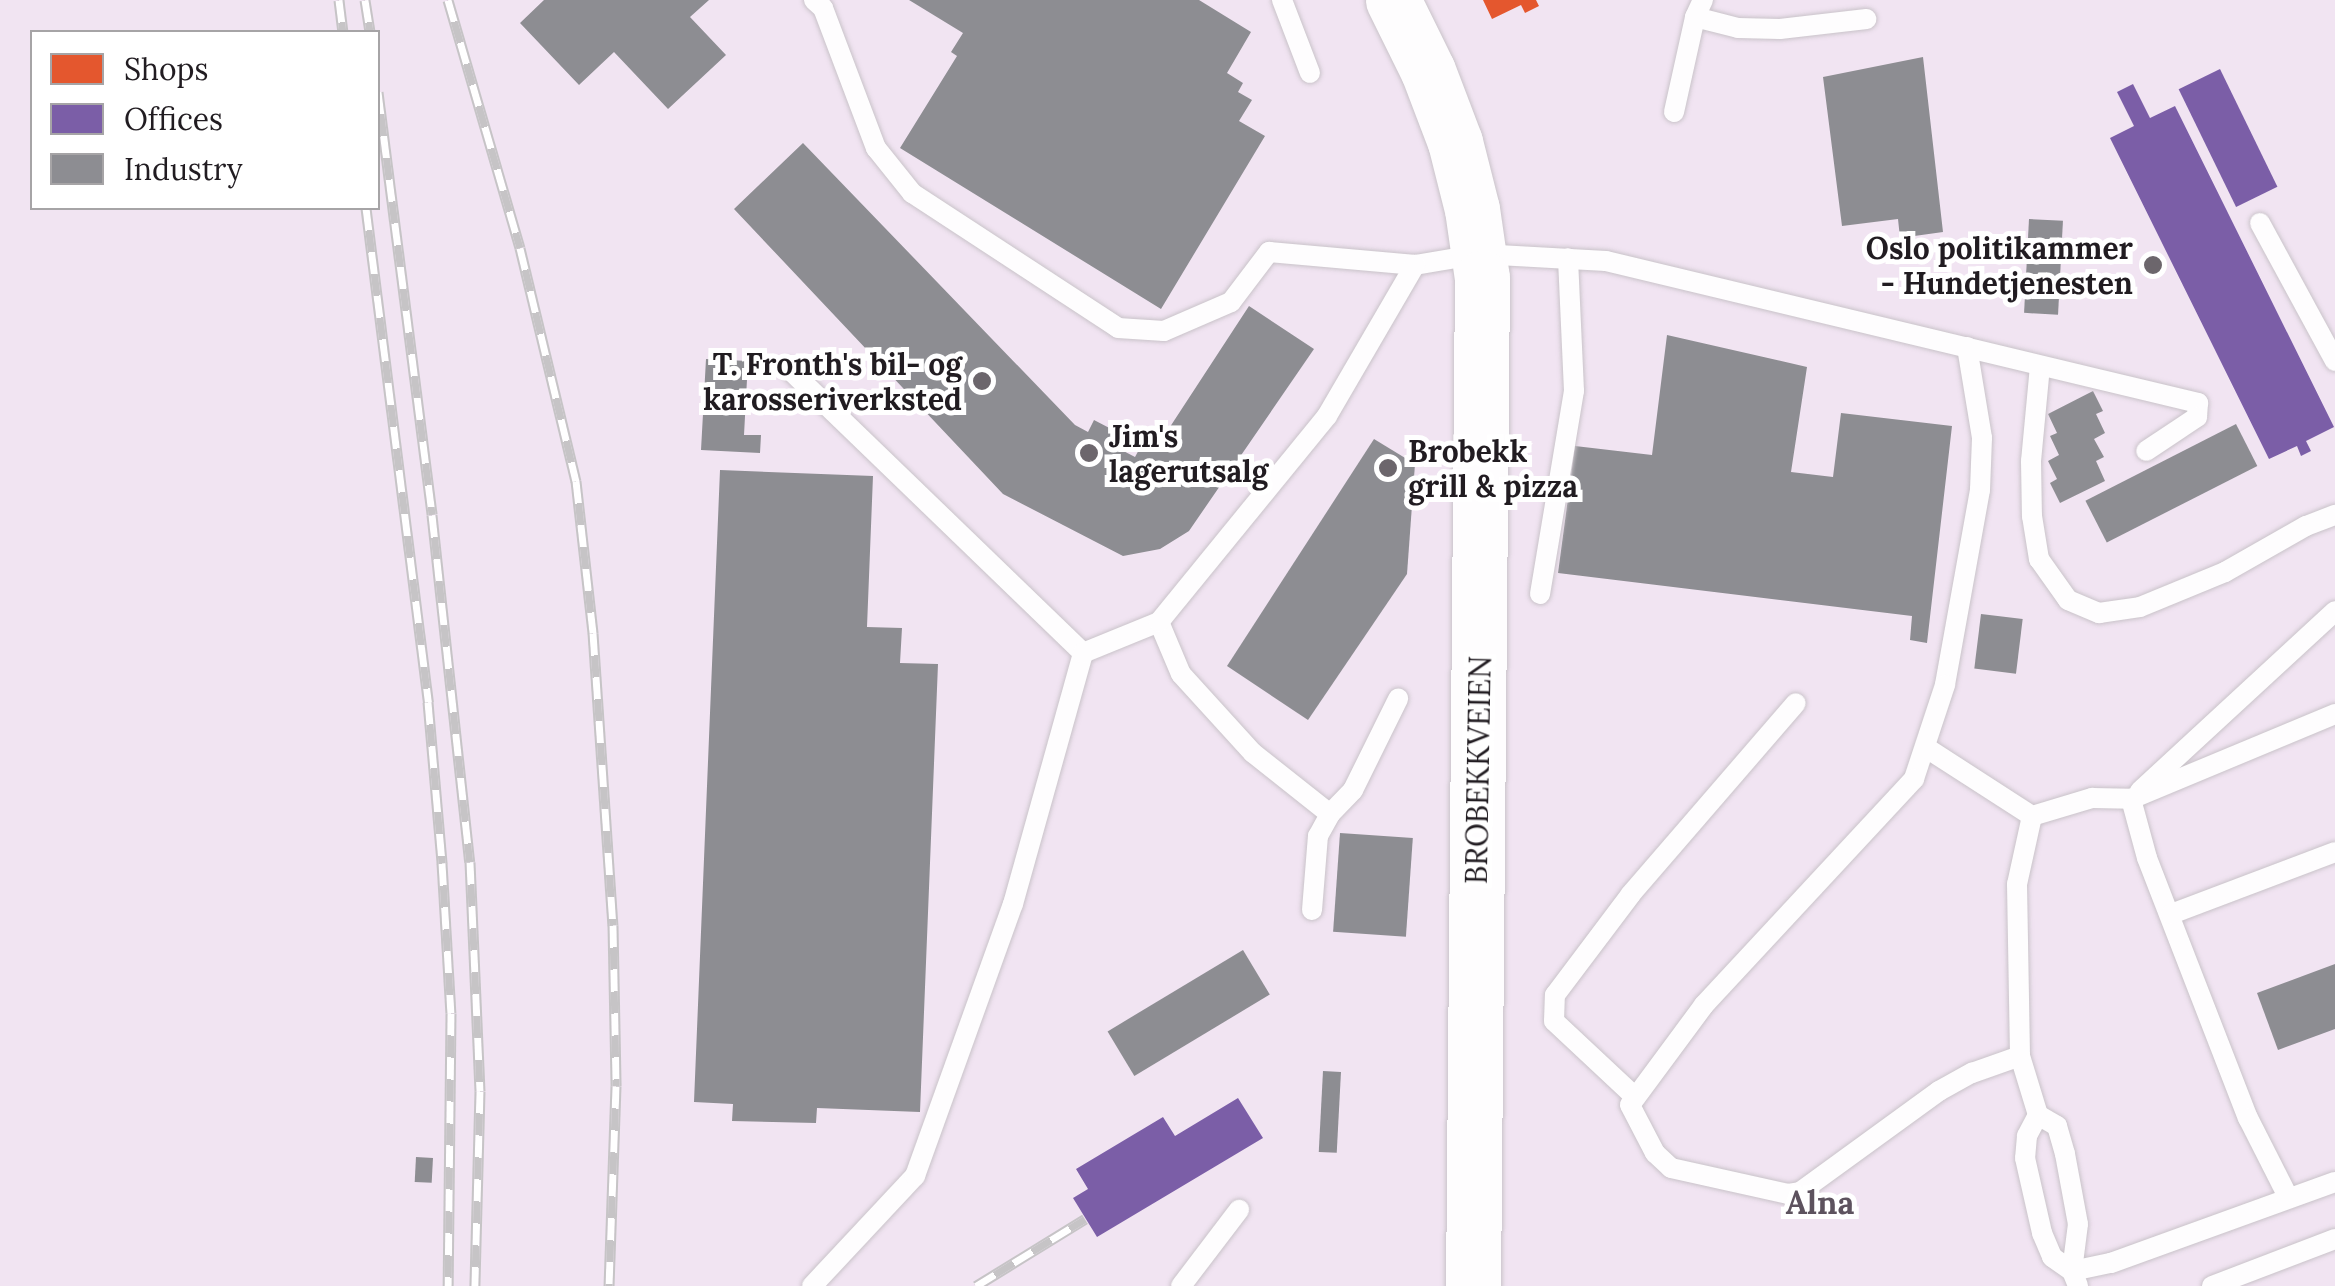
<!DOCTYPE html>
<html>
<head>
<meta charset="utf-8">
<style>
  body { margin:0 }
  #map { position:relative; width:2335px; height:1286px; overflow:hidden; background:#f7f0f8; font-family:Lora,serif }
  div>[style] { position:absolute }
  [style*='--x'] { left:calc(var(--x)*1px); top:calc(var(--y)*1px); width:calc(var(--w)*1px); rotate:calc(var(--a)*1deg) }
  .built>* { inset:0; background:#f1e4f2 }
  .shops>* { inset:0; background:#e4572e }
  .offices>* { inset:0; background:#7b5ea7; transform-origin:0 0 }
  .industry>* { inset:0; background:#8d8d92; transform-origin:0 0 }
  .roads { filter:drop-shadow(0 0 2px #c9c3c9) drop-shadow(0 0 2px #c9c3c9) }
  .lane>* { height:20px; margin:-10px; padding:0 10px; transform-origin:10px; border-radius:10px; background:#fefdfe }
  .secondary>* { height:55px; margin:-27.5px; padding:0 27.5px; transform-origin:27.5px; border-radius:27.5px; background:#fefdfe }
  .rail>* { height:11px; margin-top:-5.5px; transform-origin:0; background:repeating-linear-gradient(90deg,#fff 0 22px,#c6c4c6 0 44px); box-sizing:border-box; border-block:2px solid #c6c4c6 }
  .dots>* { width:28px; height:28px; translate:-50% -50%; box-sizing:border-box; border:5px solid #fff; border-radius:50% }
  span { translate:-50% -50%; white-space:nowrap; text-align:center; line-height:1.15; -webkit-text-stroke:10px #fff; paint-order:stroke }
  .poi-label { font-size:30px; color:#211c21; font-weight:700 }
  .right { translate:-100% -50%; text-align:right }
  .left { translate:0 -50%; text-align:left }
  .street-label { font-size:30px; color:#211c21 }
  .neighbourhood-label { font-size:32px; color:#5d525e; font-weight:700 }
  .legend { position:absolute; left:30px; top:30px; width:350px; height:180px; box-sizing:border-box; background:#fff; border:2px solid #a6a4a6; margin:0; padding:12px 18px; list-style:none; font-size:30px; color:#211c21 }
  .legend li { display:flex; align-items:center; gap:20px; height:50px }
  .legend b { width:50px; border:2px solid #a6a4a6 }
</style>
</head>
<body>
<div id="map">
  <div class="built">
    <div style="clip-path:polygon(evenodd,0 0,2335px 0,2335px 1286px,0 1286px,0 0,32px 32px,378px 32px,378px 208px,32px 208px,32px 32px)"></div>
  </div>
  <div class="shops">
    <div style="clip-path:polygon(1483px 0,1536px 0,1539px 6px,1525px 13px,1521px 5px,1492px 19px)"></div>
  </div>
  <div class="offices">
    <div style="left:2220px;top:69px;width:131px;height:46px;rotate:64deg"></div>
    <div style="clip-path:polygon(2133px 84px,2150px 118px,2175px 106px,2334px 427px,2306px 441px,2311px 451px,2301px 456px,2297px 446px,2269px 459px,2110px 138px,2134px 126px,2117px 92px)"></div>
    <div style="clip-path:polygon(1238px 1098px,1263px 1138px,1097px 1237px,1073px 1198px,1088px 1189px,1076px 1169px,1163px 1117px,1175px 1136px)"></div>
  </div>
  <div class="industry">
    <div style="clip-path:polygon(544px 0,709px 0,690px 17px,726px 55px,668px 109px,614px 52px,579px 85px,520px 23px)"></div>
    <div style="clip-path:polygon(909px 0,1199px 0,1251px 32px,1227px 73px,1243px 83px,1238px 92px,1252px 100px,1239px 121px,1265px 136px,1161px 309px,900px 148px,957px 56px,951px 52px,963px 33px)"></div>
    <div style="clip-path:polygon(1923px 57px,1943px 232px,1900px 238px,1898px 219px,1842px 226px,1823px 77px)"></div>
    <div style="clip-path:polygon(803px 143px,1075px 425px,1088px 432px,1094px 420px,1119px 433px,1112px 445px,1135px 457px,1152px 426px,1166px 433px,1249px 306px,1314px 349px,1189px 531px,1160px 549px,1123px 556px,1003px 494px,734px 209px)"></div>
    <div style="left:2029px;top:219px;width:34px;height:94px;rotate:3deg"></div>
    <div style="clip-path:polygon(1667px 335px,1807px 367px,1791px 472px,1833px 477px,1841px 413px,1952px 426px,1927px 643px,1910px 640px,1912px 616px,1558px 573px,1575px 446px,1652px 455px)"></div>
    <div style="clip-path:polygon(706px 359px,748px 361px,744px 435px,761px 435px,760px 453px,701px 450px)"></div>
    <div style="clip-path:polygon(2093px 391px,2103px 411px,2096px 414px,2105px 433px,2094px 439px,2104px 457px,2096px 461px,2105px 481px,2060px 503px,2050px 483px,2057px 479px,2048px 461px,2059px 455px,2050px 436px,2057px 433px,2048px 414px)"></div>
    <div style="left:2236px;top:424px;width:47px;height:169px;rotate:63deg"></div>
    <div style="clip-path:polygon(1374px 439px,1415px 464px,1407px 574px,1308px 720px,1227px 666px)"></div>
    <div style="clip-path:polygon(720px 470px,873px 476px,867px 627px,902px 628px,900px 663px,938px 664px,920px 1112px,817px 1108px,816px 1123px,732px 1121px,733px 1104px,694px 1102px)"></div>
    <div style="left:1981px;top:614px;width:42px;height:55px;rotate:7deg"></div>
    <div style="left:1340px;top:833px;width:73px;height:99px;rotate:4deg"></div>
    <div style="left:1243px;top:950px;width:52px;height:158px;rotate:59deg"></div>
    <div style="clip-path:polygon(2335px 964px,2335px 1029px,2278px 1050px,2257px 993px)"></div>
    <div style="left:1323px;top:1071px;width:18px;height:81px;rotate:3deg"></div>
    <div style="left:416px;top:1157px;width:17px;height:25px;rotate:3deg"></div>
  </div>
  <div class="roads">
    <div class="lane">
      <div style="--x:814;--y:0;--w:12;--a:42"></div>
      <div style="--x:823;--y:8;--w:150;--a:69.3"></div>
      <div style="--x:876;--y:148;--w:58;--a:51.3"></div>
      <div style="--x:912;--y:193;--w:246;--a:33.2"></div>
      <div style="--x:1118;--y:328;--w:46;--a:3.7"></div>
      <div style="--x:1164;--y:331;--w:73;--a:-23.4"></div>
      <div style="--x:1231;--y:302;--w:63;--a:-52.8"></div>
      <div style="--x:1269;--y:252;--w:147;--a:5.1"></div>
      <div style="--x:1415;--y:265;--w:66;--a:-9.6"></div>
      <div style="--x:1480;--y:254;--w:126;--a:3.2"></div>
      <div style="--x:1606;--y:261;--w:609;--a:13.49"></div>
      <div style="--x:2198;--y:403;--w:14;--a:94"></div>
      <div style="--x:2197;--y:417;--w:61;--a:146.3"></div>
      <div style="--x:1282;--y:0;--w:78;--a:69"></div>
      <div style="--x:1695;--y:17;--w:44;--a:14.3"></div>
      <div style="--x:1738;--y:28;--w:42;--a:1.4"></div>
      <div style="--x:1780;--y:29;--w:87;--a:-6.6"></div>
      <div style="--x:1674;--y:112;--w:97;--a:-77.5"></div>
      <div style="--x:1695;--y:17;--w:19;--a:-65"></div>
      <div style="--x:2260;--y:223;--w:157;--a:61.5"></div>
      <div style="--x:1967;--y:347;--w:92;--a:80.6"></div>
      <div style="--x:1982;--y:438;--w:52;--a:92.2"></div>
      <div style="--x:1980;--y:490;--w:198;--a:100.2"></div>
      <div style="--x:1945;--y:685;--w:99;--a:108.3"></div>
      <div style="--x:1914;--y:779;--w:309;--a:132.9"></div>
      <div style="--x:1704;--y:1005;--w:124;--a:126.5"></div>
      <div style="--x:1630;--y:1105;--w:54;--a:62.5"></div>
      <div style="--x:1655;--y:1153;--w:22;--a:43"></div>
      <div style="--x:1671;--y:1168;--w:120;--a:12.5"></div>
      <div style="--x:1788;--y:1194;--w:12;--a:-9"></div>
      <div style="--x:1800;--y:1192;--w:172;--a:-36"></div>
      <div style="--x:1939;--y:1091;--w:38;--a:-29"></div>
      <div style="--x:1972;--y:1073;--w:51;--a:-19.5"></div>
      <div style="--x:2040;--y:366;--w:95;--a:95.4"></div>
      <div style="--x:2031;--y:461;--w:55;--a:89"></div>
      <div style="--x:2032;--y:516;--w:44;--a:80.8"></div>
      <div style="--x:2039;--y:559;--w:50;--a:54.7"></div>
      <div style="--x:2068;--y:600;--w:34;--a:23"></div>
      <div style="--x:2099;--y:613;--w:41;--a:-8.3"></div>
      <div style="--x:2140;--y:607;--w:92;--a:-22.4"></div>
      <div style="--x:2225;--y:572;--w:93;--a:-29.6"></div>
      <div style="--x:2306;--y:526;--w:31;--a:-21"></div>
      <div style="--x:788;--y:368;--w:410;--a:44"></div>
      <div style="--x:1540;--y:594;--w:206;--a:-80.5"></div>
      <div style="--x:1574;--y:391;--w:133;--a:-92.6"></div>
      <div style="--x:1159;--y:622;--w:56;--a:67.1"></div>
      <div style="--x:1181;--y:674;--w:107;--a:47.7"></div>
      <div style="--x:1253;--y:753;--w:98;--a:38.4"></div>
      <div style="--x:1925;--y:747;--w:127;--a:32.8"></div>
      <div style="--x:2032;--y:816;--w:63;--a:-16.7"></div>
      <div style="--x:2092;--y:798;--w:39;--a:1"></div>
      <div style="--x:2131;--y:799;--w:221;--a:-22.6"></div>
      <div style="--x:2140;--y:791;--w:265;--a:-42.7"></div>
      <div style="--x:2131;--y:799;--w:61;--a:74.8"></div>
      <div style="--x:2147;--y:858;--w:279;--a:68.8"></div>
      <div style="--x:2248;--y:1118;--w:89;--a:63.1"></div>
      <div style="--x:2032;--y:816;--w:70;--a:102.4"></div>
      <div style="--x:2017;--y:884;--w:172;--a:89"></div>
      <div style="--x:2020;--y:1056;--w:62;--a:73"></div>
      <div style="--x:2038;--y:1115;--w:22;--a:30"></div>
      <div style="--x:2057;--y:1126;--w:29;--a:74"></div>
      <div style="--x:2065;--y:1154;--w:71;--a:79.5"></div>
      <div style="--x:2078;--y:1224;--w:47;--a:97.3"></div>
      <div style="--x:2072;--y:1271;--w:16;--a:68"></div>
      <div style="--x:1312;--y:910;--w:74;--a:-85.4"></div>
      <div style="--x:1318;--y:836;--w:25;--a:-61"></div>
      <div style="--x:1330;--y:814;--w:33;--a:-46"></div>
      <div style="--x:1353;--y:790;--w:102;--a:-63.7"></div>
      <div style="--x:2171;--y:914;--w:175;--a:-20.7"></div>
      <div style="--x:1633;--y:1095;--w:108;--a:-136.9"></div>
      <div style="--x:1554;--y:1021;--w:26;--a:-88"></div>
      <div style="--x:1555;--y:995;--w:126;--a:-53"></div>
      <div style="--x:1631;--y:894;--w:252;--a:-49.2"></div>
      <div style="--x:2038;--y:1115;--w:24;--a:118"></div>
      <div style="--x:2027;--y:1136;--w:22;--a:95"></div>
      <div style="--x:2025;--y:1158;--w:77;--a:77.2"></div>
      <div style="--x:2042;--y:1233;--w:26;--a:67"></div>
      <div style="--x:2052;--y:1257;--w:24;--a:35"></div>
      <div style="--x:2072;--y:1271;--w:40;--a:-12"></div>
      <div style="--x:2111;--y:1263;--w:238;--a:-19.9"></div>
      <div style="--x:812;--y:1286;--w:151;--a:-46.9"></div>
      <div style="--x:915;--y:1176;--w:289;--a:-70.2"></div>
      <div style="--x:1013;--y:904;--w:261;--a:-74.4"></div>
      <div style="--x:1083;--y:653;--w:82;--a:-22.2"></div>
      <div style="--x:1159;--y:622;--w:266;--a:-50.8"></div>
      <div style="--x:1327;--y:416;--w:175;--a:-59.8"></div>
      <div style="--x:1181;--y:1286;--w:96;--a:-52.7"></div>
      <div style="--x:2212;--y:1286;--w:132;--a:-20.9"></div>
    </div>
    <div class="secondary">
      <div style="--x:1393;--y:0;--w:79;--a:63.8"></div>
      <div style="--x:1428;--y:71;--w:76;--a:69.2"></div>
      <div style="--x:1455;--y:142;--w:69;--a:75.8"></div>
      <div style="--x:1472;--y:209;--w:70;--a:81.8"></div>
      <div style="--x:1482;--y:278;--w:1008;--a:90.51"></div>
    </div>
  </div>
  <div class="rail">
    <div style="--x:339;--y:0;--w:32;--a:83"></div>
    <div style="--x:365;--y:0;--w:32;--a:81"></div>
    <div style="--x:448;--y:0;--w:258;--a:73.8"></div>
    <div style="--x:520;--y:248;--w:240;--a:76.5"></div>
    <div style="--x:576;--y:481;--w:153;--a:83.6"></div>
    <div style="--x:593;--y:633;--w:293;--a:86.1"></div>
    <div style="--x:613;--y:925;--w:161;--a:88.9"></div>
    <div style="--x:616;--y:1086;--w:200;--a:92"></div>
    <div style="--x:378;--y:92;--w:426;--a:82.7"></div>
    <div style="--x:432;--y:515;--w:349;--a:83.8"></div>
    <div style="--x:470;--y:862;--w:229;--a:87.5"></div>
    <div style="--x:480;--y:1091;--w:195;--a:91.5"></div>
    <div style="--x:366;--y:208;--w:498;--a:82.8"></div>
    <div style="--x:428;--y:702;--w:162;--a:85"></div>
    <div style="--x:442;--y:863;--w:150;--a:86.6"></div>
    <div style="--x:451;--y:1013;--w:273;--a:90.6"></div>
    <div style="--x:976;--y:1286;--w:128;--a:-31.6"></div>
  </div>
  <div class="dots">
    <div style="left:2153px;top:265px;background:#6c666c"></div>
    <div style="left:982px;top:381px;background:#6c666c"></div>
    <div style="left:1089px;top:453px;background:#6c666c"></div>
    <div style="left:1388px;top:468px;background:#6c666c"></div>
  </div>
  <div class="poi-label">
    <span class="right" style="left:2133px;top:265px">Oslo politikammer<br>- Hundetjenesten</span>
    <span class="right" style="left:962px;top:381px">T. Fronth's bil- og<br>karosseriverksted</span>
    <span class="left" style="left:1109px;top:453px">Jim's<br>lagerutsalg</span>
    <span class="left" style="left:1408px;top:468px">Brobekk<br>grill &amp; pizza</span>
  </div>
  <div class="street-label">
    <span style="left:1478px;top:770px;rotate:-89deg">BROBEKKVEIEN</span>
  </div>
  <div class="neighbourhood-label">
    <span style="left:1820px;top:1203px">Alna</span>
  </div>
  <ul class="legend">
  <li><b style="height:28px;background:#e4572e"></b>Shops</li>
  <li><b style="height:28px;background:#7b5ea7"></b>Offices</li>
  <li><b style="height:28px;background:#8d8d92"></b>Industry</li>
  </ul>
</div>
</body>
</html>
